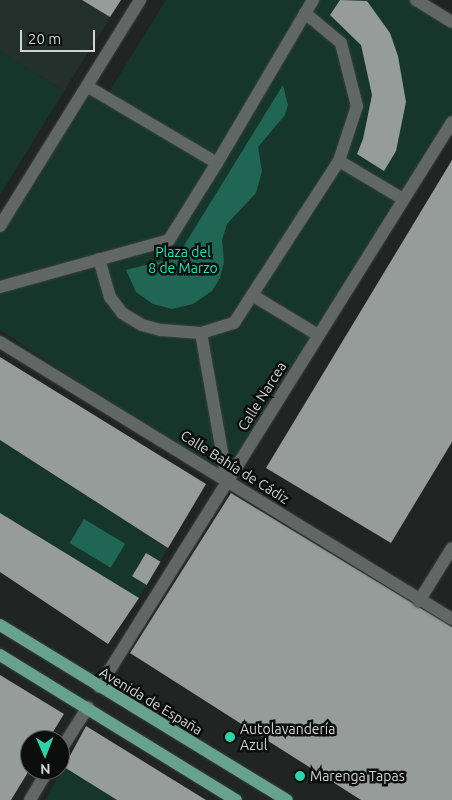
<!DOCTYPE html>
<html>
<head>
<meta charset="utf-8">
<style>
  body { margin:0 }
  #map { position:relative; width:452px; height:800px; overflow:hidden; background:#202523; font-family:Ubuntu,sans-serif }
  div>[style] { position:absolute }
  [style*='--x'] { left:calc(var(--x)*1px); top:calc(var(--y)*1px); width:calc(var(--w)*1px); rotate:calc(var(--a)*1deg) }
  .built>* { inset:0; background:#23302b }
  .green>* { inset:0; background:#16362c }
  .water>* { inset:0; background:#1f6754; transform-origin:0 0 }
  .building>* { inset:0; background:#959c99; transform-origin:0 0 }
  .roads { filter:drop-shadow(0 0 1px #3d4140) drop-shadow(0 0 1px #3d4140) }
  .minor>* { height:12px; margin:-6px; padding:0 6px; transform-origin:6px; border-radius:6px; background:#606764 }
  .major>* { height:12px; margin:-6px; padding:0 6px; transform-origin:6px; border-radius:6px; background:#67a28f }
  .dots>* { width:14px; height:14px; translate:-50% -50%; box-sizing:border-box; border:2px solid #0b0e0d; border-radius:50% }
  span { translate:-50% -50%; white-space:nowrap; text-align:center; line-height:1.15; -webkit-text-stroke:5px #0b0e0d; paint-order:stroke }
  .park-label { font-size:14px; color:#16e7b9 }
  .street-label { font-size:14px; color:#d0d4d2 }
  .poi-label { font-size:14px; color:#d0d4d2 }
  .left { translate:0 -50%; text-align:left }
  .north { position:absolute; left:20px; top:730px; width:50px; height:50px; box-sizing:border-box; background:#0b0e0d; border:1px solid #5a5d5c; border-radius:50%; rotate:179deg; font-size:14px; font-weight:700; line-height:20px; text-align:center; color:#d0d4d2 }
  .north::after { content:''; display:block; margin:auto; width:18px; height:22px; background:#2bd5ac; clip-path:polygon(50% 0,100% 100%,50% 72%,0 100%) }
  .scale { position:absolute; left:20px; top:30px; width:75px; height:22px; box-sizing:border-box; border:2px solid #d0d4d2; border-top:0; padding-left:6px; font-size:15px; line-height:18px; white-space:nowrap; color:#d0d4d2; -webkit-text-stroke:4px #0b0e0d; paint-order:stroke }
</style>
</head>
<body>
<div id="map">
  <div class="built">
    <div style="clip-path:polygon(0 0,121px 0,64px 91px,0 51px)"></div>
  </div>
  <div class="green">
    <div style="clip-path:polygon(166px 0,416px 0,452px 22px,452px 122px,227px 480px,0 330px,0 226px,87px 86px,106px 97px)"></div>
    <div style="clip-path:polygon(0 51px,64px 91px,0 195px)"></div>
    <div style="clip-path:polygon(0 440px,168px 548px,139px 598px,0 513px)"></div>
    <div style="clip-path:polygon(64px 767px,117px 800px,45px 800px)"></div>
  </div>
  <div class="water">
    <div style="clip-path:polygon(283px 85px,288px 105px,285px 115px,258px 147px,262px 171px,256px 193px,227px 224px,222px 240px,224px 262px,220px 278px,212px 291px,193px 304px,172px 309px,153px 304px,136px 292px,126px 270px,177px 257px)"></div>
    <div style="left:84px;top:519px;width:48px;height:28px;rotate:31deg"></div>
  </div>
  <div class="building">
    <div style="clip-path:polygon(82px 0,121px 0,110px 17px)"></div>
    <div style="clip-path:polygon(340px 0,367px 1px,390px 33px,398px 56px,406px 102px,396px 151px,384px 171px,357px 154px,363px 139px,372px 95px,361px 45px,330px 15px)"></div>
    <div style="clip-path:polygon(452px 160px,452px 442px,391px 543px,266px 468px)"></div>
    <div style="clip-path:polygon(0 357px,206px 484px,168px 548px,0 440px)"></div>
    <div style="clip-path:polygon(231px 493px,452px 627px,452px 800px,361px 800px,130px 653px)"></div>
    <div style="clip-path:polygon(0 513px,139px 598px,108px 644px,0 572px)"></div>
    <div style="left:146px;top:553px;width:17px;height:27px;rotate:31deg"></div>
    <div style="clip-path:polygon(0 675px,64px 714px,48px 740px,30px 740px,30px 769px,11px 800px,0 800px)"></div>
    <div style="clip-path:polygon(86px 726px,206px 800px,117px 800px,64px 767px)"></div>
  </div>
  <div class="roads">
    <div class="minor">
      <div style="--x:416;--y:0;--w:42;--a:31.4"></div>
      <div style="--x:339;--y:161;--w:74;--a:30.7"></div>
      <div style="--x:217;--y:163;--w:189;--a:-59.5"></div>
      <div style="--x:0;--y:226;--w:266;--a:-58.2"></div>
      <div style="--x:99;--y:259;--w:40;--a:74"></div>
      <div style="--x:110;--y:297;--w:20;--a:53"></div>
      <div style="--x:122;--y:313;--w:23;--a:31"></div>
      <div style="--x:142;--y:325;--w:20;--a:15"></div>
      <div style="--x:161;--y:330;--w:40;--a:4.3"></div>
      <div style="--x:201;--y:333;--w:34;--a:-17"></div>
      <div style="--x:234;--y:323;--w:193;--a:-57.1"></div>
      <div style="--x:339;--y:161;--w:58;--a:-71.9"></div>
      <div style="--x:357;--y:106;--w:65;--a:-104.3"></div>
      <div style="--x:341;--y:43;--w:47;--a:-140.2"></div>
      <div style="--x:0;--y:287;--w:175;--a:-15.5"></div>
      <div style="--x:169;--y:240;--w:91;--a:-58.1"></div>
      <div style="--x:217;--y:163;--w:151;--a:-149.4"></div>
      <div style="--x:252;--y:295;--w:77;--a:31.2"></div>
      <div style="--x:201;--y:333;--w:149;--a:80"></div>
      <div style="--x:0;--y:342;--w:530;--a:31.5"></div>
      <div style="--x:419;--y:601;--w:62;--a:-58.1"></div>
      <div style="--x:99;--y:687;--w:666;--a:-58"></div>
      <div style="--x:60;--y:751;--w:52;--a:-57.5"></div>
      <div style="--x:30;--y:800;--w:35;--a:-59"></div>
    </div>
    <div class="major">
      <div style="--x:0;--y:625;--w:336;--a:31.4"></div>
      <div style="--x:0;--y:655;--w:277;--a:31.6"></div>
    </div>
  </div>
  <div class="dots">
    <div style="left:230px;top:737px;background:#2bd5ac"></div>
    <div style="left:300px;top:776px;background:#2bd5ac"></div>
  </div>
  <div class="park-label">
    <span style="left:183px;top:260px">Plaza del<br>8 de Marzo</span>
  </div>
  <div class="street-label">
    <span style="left:262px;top:396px;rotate:-58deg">Calle Narcea</span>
    <span style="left:235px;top:467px;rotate:32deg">Calle Bahía de Cádiz</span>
    <span style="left:151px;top:701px;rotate:31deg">Avenida de España</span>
  </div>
  <div class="poi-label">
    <span class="left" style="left:240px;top:737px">Autolavandería<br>Azul</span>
    <span class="left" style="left:310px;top:776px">Marenga Tapas</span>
  </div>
  <div class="north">N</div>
  <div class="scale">20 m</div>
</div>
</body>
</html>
